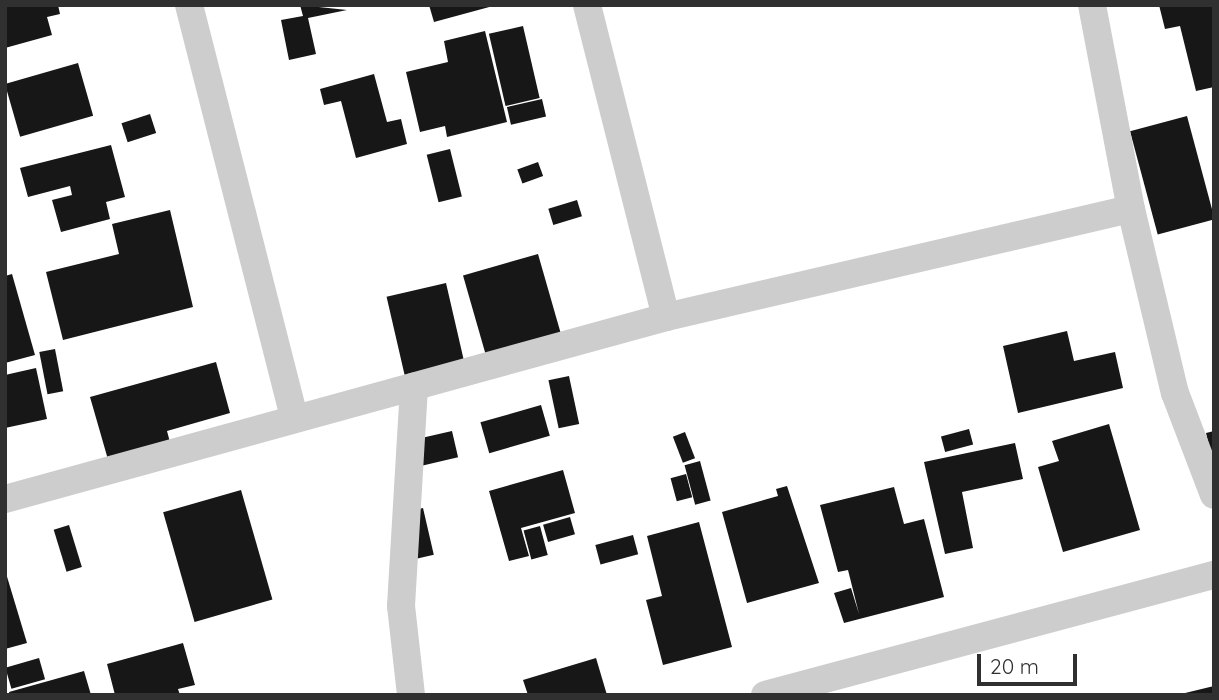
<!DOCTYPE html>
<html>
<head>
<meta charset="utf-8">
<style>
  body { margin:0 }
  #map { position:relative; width:1219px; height:700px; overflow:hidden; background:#fff; font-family:Quicksand,sans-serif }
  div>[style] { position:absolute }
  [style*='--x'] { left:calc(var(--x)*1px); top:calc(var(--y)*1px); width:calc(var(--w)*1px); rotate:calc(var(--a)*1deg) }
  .building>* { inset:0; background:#171717; transform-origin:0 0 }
  .street>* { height:28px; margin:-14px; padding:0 14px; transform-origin:14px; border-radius:14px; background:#cdcdcd }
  span { translate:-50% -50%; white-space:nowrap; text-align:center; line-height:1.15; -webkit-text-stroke:7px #fff; paint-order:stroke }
  .frame { position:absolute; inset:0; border:7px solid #303030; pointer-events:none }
  .scale { position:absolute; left:977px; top:654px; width:100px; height:32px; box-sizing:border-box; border:4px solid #303030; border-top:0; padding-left:9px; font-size:21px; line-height:24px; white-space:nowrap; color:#303030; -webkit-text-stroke:5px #fff; paint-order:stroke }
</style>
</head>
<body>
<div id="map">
  <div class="building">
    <div style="clip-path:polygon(5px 5px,58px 5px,60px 14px,47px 17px,52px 35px,5px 48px)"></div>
    <div style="clip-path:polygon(300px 5px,347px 10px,308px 18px,316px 54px,289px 60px,281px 20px,303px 16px)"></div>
    <div style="clip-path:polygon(429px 5px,493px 5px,493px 6px,434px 22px)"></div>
    <div style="clip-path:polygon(1159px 5px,1214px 5px,1214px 87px,1196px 91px,1180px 26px,1165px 29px)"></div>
    <div style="left:523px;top:26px;width:74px;height:35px;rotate:77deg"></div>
    <div style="clip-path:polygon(485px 31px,507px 122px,447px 137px,445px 126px,420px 132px,406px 72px,448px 62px,444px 41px)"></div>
    <div style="left:78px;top:63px;width:55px;height:76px;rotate:74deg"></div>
    <div style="clip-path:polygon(374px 74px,387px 122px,401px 119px,407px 144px,356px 158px,341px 101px,324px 105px,320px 89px)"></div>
    <div style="left:542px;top:99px;width:18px;height:36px;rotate:77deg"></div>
    <div style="left:150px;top:114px;width:20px;height:30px;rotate:72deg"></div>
    <div style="left:1187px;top:116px;width:107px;height:59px;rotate:75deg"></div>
    <div style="clip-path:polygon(111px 145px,125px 197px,106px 202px,110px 219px,61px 232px,52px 200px,72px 195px,70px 186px,28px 197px,20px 168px)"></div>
    <div style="left:450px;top:149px;width:49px;height:24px;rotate:76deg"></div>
    <div style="left:538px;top:162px;width:15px;height:22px;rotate:70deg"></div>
    <div style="left:577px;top:200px;width:17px;height:30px;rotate:73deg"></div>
    <div style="clip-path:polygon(170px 210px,193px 307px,63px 340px,46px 272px,119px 254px,112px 224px)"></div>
    <div style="left:538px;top:254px;width:96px;height:78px;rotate:74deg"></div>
    <div style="clip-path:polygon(12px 274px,35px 355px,5px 363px,5px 276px)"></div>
    <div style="left:446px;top:283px;width:99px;height:61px;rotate:77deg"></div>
    <div style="clip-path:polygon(1067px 331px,1074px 361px,1115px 352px,1123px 388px,1018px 413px,1003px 346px)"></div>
    <div style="left:55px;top:349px;width:43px;height:16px;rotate:79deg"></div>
    <div style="clip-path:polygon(216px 362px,230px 413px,167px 431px,171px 446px,109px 463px,90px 397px)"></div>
    <div style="clip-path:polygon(36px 368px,47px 419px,5px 428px,5px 375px)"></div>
    <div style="left:569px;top:376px;width:49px;height:21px;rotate:78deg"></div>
    <div style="left:541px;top:405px;width:32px;height:63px;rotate:74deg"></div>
    <div style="clip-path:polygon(1109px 424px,1140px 530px,1063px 552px,1038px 467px,1059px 461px,1052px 441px)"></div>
    <div style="left:969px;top:429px;width:16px;height:29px;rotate:75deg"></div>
    <div style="left:452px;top:431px;width:27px;height:46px;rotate:77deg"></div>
    <div style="clip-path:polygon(1214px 431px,1214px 462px,1213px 462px,1206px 433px)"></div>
    <div style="left:685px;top:432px;width:28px;height:13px;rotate:69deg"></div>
    <div style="clip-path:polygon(1015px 443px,1023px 479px,962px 492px,973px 548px,945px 554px,924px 462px)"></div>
    <div style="left:700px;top:461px;width:41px;height:16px;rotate:75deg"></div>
    <div style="clip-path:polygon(563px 470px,575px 513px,521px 528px,529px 556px,509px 561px,489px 491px)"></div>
    <div style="left:686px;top:474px;width:24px;height:16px;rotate:75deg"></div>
    <div style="clip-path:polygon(787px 486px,819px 583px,747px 603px,722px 512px,778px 496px,776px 489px)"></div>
    <div style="clip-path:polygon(894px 487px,904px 524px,924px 519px,944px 597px,844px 623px,834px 593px,851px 588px,859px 614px,848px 570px,838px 572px,820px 505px)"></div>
    <div style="left:241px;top:490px;width:114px;height:81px;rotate:74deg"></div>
    <div style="left:423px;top:508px;width:48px;height:29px;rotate:77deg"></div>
    <div style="left:570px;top:517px;width:18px;height:28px;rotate:74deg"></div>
    <div style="clip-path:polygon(699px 522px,732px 647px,663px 665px,646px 600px,662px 596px,647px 536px)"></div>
    <div style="left:69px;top:525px;width:44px;height:16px;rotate:73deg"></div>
    <div style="left:540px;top:526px;width:30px;height:17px;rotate:75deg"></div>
    <div style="left:633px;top:535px;width:20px;height:39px;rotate:75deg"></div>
    <div style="clip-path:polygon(5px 570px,27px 643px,5px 649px)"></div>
    <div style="clip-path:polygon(183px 643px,195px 685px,178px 689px,180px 695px,115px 695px,107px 664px)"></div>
    <div style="left:39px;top:658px;width:22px;height:35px;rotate:74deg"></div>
    <div style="clip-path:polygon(596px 658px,607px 695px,528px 695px,523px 680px)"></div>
    <div style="clip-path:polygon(84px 671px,91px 695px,10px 695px,9px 692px)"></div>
    <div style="clip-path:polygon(1214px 686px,1214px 695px,1181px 695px,1181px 694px)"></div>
  </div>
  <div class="street">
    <div style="--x:189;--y:5;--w:424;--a:75.7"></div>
    <div style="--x:587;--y:5;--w:322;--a:75.8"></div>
    <div style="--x:1092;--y:5;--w:208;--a:79.2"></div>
    <div style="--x:1131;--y:209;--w:189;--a:76.6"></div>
    <div style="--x:1175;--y:393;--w:109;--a:69.1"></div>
    <div style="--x:5;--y:499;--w:686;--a:-15.39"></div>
    <div style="--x:666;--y:317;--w:477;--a:-13.1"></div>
    <div style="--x:411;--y:695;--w:90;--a:-96.4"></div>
    <div style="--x:401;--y:606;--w:220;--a:-86.6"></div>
    <div style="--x:765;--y:695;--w:465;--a:-15"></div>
  </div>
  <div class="frame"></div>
  <div class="scale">20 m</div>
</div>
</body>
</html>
